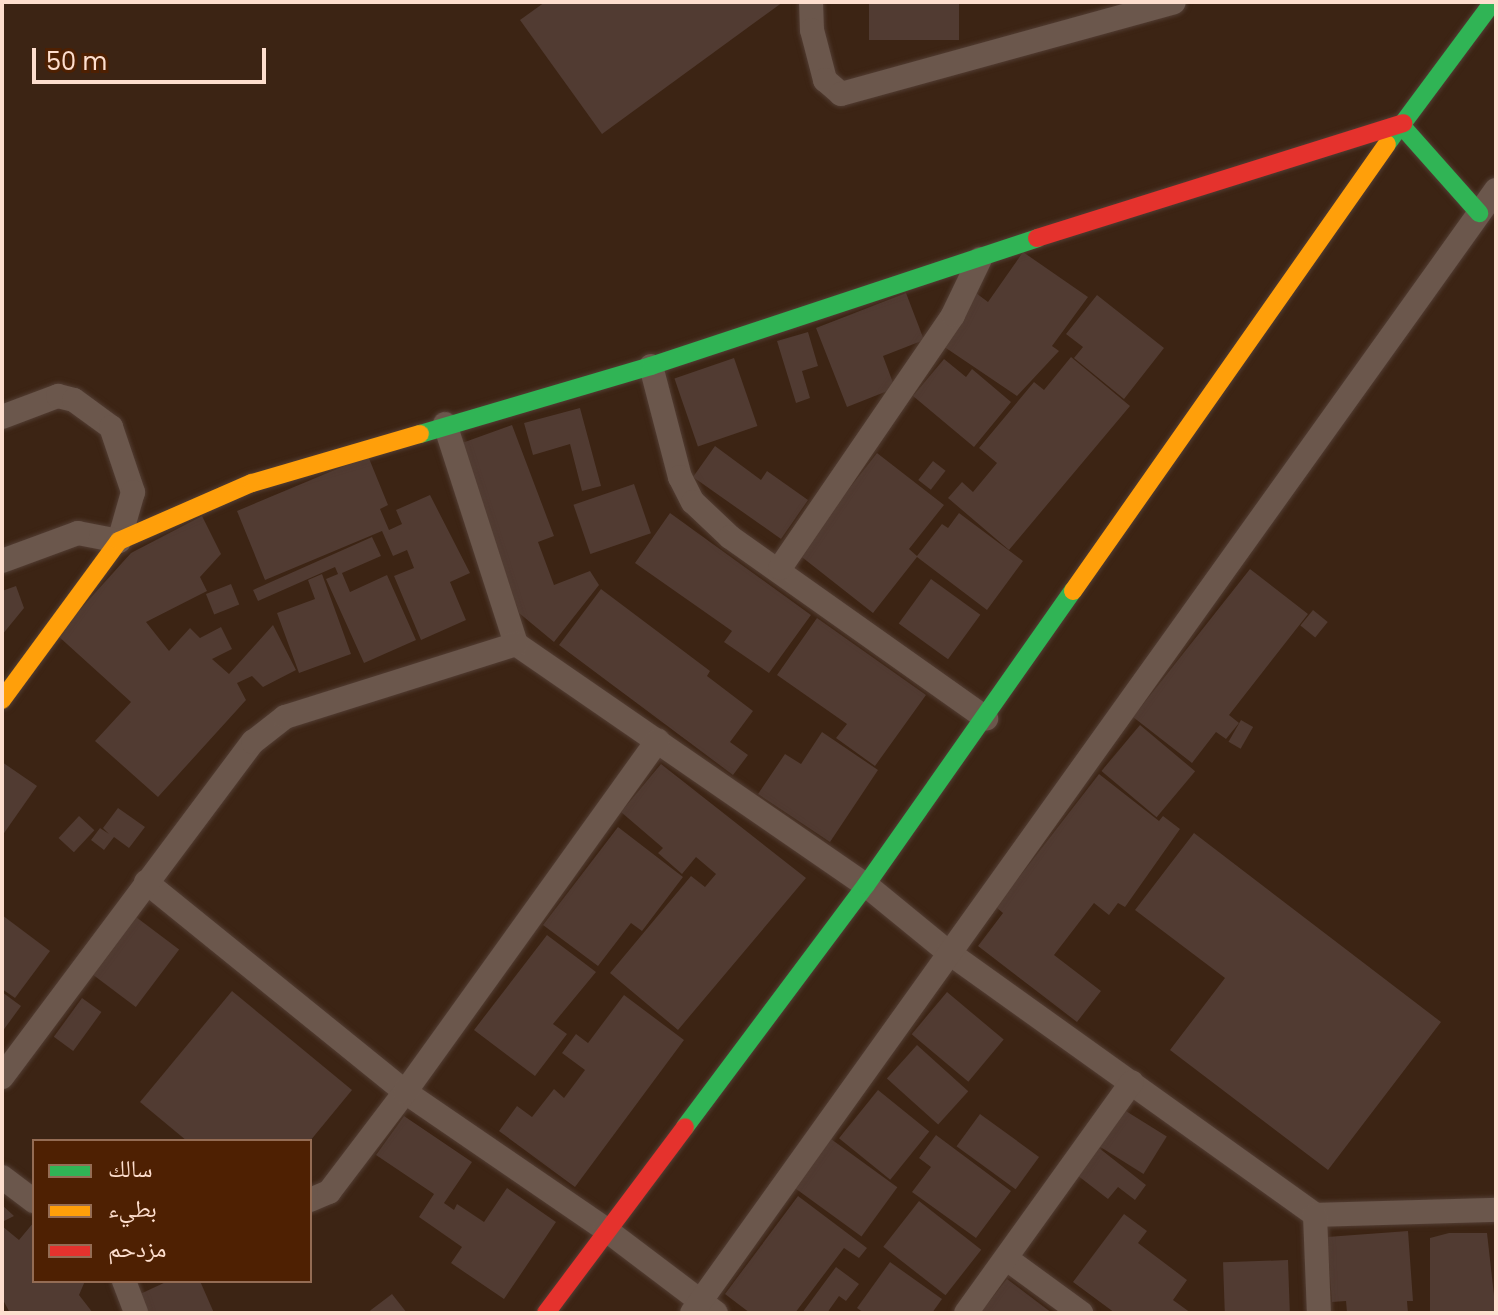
<!DOCTYPE html>
<html>
<head>
<meta charset="utf-8">
<style>
  body { margin:0 }
  #map { position:relative; width:1498px; height:1315px; overflow:hidden; background:#3c2414; font-family:Poppins,"Noto Naskh Arabic",sans-serif }
  div>[style] { position:absolute }
  [style*='--x'] { left:calc(var(--x)*1px); top:calc(var(--y)*1px); width:calc(var(--w)*1px); rotate:calc(var(--a)*1deg) }
  .building>* { inset:0; background:#513b32; transform-origin:0 0 }
  .roads { filter:drop-shadow(0 0 2px #523d33) drop-shadow(0 0 2px #523d33) }
  .street>* { height:24px; margin:-12px; padding:0 12px; transform-origin:12px; border-radius:12px; background:#6b574c }
  .fast>* { height:18px; margin:-9px; padding:0 9px; transform-origin:9px; border-radius:9px; background:#30b455 }
  .slow>* { height:18px; margin:-9px; padding:0 9px; transform-origin:9px; border-radius:9px; background:#ff9f0a }
  .jam>* { height:18px; margin:-9px; padding:0 9px; transform-origin:9px; border-radius:9px; background:#e5322d }
  span { translate:-50% -50%; white-space:nowrap; text-align:center; line-height:1.15; -webkit-text-stroke:6px #4e2002; paint-order:stroke }
  .frame { position:absolute; inset:0; border:4px solid #fddece; pointer-events:none }
  .legend { position:absolute; left:32px; top:1139px; width:280px; height:144px; box-sizing:border-box; background:#4e2002; border:2px solid #946c54; margin:0; padding:10px 14px; list-style:none; font-size:24px; color:#fddece }
  .legend li { display:flex; align-items:center; gap:16px; height:40px }
  .legend b { width:40px; border:2px solid #946c54 }
  .scale { position:absolute; left:32px; top:48px; width:234px; height:36px; box-sizing:border-box; border:4px solid #fddece; border-top:0; padding-left:10px; font-size:24px; line-height:28px; white-space:nowrap; color:#fddece; -webkit-text-stroke:6px #4e2002; paint-order:stroke }
</style>
</head>
<body>
<div id="map">
  <div class="building">
    <div style="clip-path:polygon(545px 2px,783px 2px,602px 134px,520px 20px)"></div>
    <div style="left:869px;top:2px;width:90px;height:38px"></div>
    <div style="clip-path:polygon(1023px 252px,1088px 297px,1052px 346px,1059px 351px,1017px 396px,940px 344px,976px 293px,988px 302px)"></div>
    <div style="clip-path:polygon(906px 293px,924px 340px,883px 356px,895px 388px,847px 407px,816px 328px)"></div>
    <div style="clip-path:polygon(1097px 295px,1164px 348px,1124px 399px,1074px 358px,1083px 347px,1066px 334px)"></div>
    <div style="clip-path:polygon(808px 332px,818px 366px,802px 371px,810px 398px,796px 403px,777px 341px)"></div>
    <div style="clip-path:polygon(1071px 357px,1130px 406px,1009px 550px,948px 498px,962px 482px,973px 492px,997px 463px,979px 448px,1034px 382px,1044px 390px)"></div>
    <div style="left:734px;top:358px;width:72px;height:63px;rotate:71deg"></div>
    <div style="clip-path:polygon(944px 359px,966px 377px,972px 369px,1011px 402px,974px 447px,913px 396px)"></div>
    <div style="clip-path:polygon(580px 408px,601px 486px,582px 491px,570px 444px,533px 455px,524px 423px)"></div>
    <div style="clip-path:polygon(512px 425px,554px 536px,538px 542px,554px 585px,590px 571px,599px 585px,554px 642px,519px 613px,462px 443px)"></div>
    <div style="clip-path:polygon(715px 446px,761px 480px,767px 471px,808px 500px,781px 539px,693px 477px)"></div>
    <div style="clip-path:polygon(877px 453px,944px 505px,909px 549px,917px 556px,942px 524px,948px 528px,959px 513px,1023px 561px,987px 610px,917px 557px,873px 613px,798px 554px)"></div>
    <div style="clip-path:polygon(368px 456px,388px 505px,380px 509px,389px 530px,402px 524px,396px 510px,430px 495px,470px 573px,450px 582px,466px 620px,421px 640px,394px 576px,414px 568px,407px 550px,393px 556px,382px 531px,265px 580px,237px 511px)"></div>
    <div style="left:933px;top:461px;width:16px;height:24px;rotate:38deg"></div>
    <div style="left:634px;top:484px;width:52px;height:64px;rotate:71deg"></div>
    <div style="clip-path:polygon(670px 513px,811px 615px,769px 673px,724px 642px,732px 631px,635px 563px)"></div>
    <div style="clip-path:polygon(202px 516px,221px 554px,200px 577px,207px 591px,146px 622px,169px 651px,190px 628px,200px 638px,221px 627px,232px 649px,212px 659px,229px 674px,273px 625px,296px 670px,263px 687px,252px 676px,237px 683px,246px 700px,158px 797px,95px 741px,131px 702px,57px 635px,131px 553px)"></div>
    <div style="clip-path:polygon(372px 537px,381px 556px,342px 573px,350px 592px,387px 575px,416px 640px,364px 663px,326px 579px,338px 574px,335px 567px,258px 601px,253px 590px)"></div>
    <div style="clip-path:polygon(1250px 569px,1308px 614px,1229px 715px,1239px 723px,1226px 739px,1216px 732px,1192px 763px,1133px 717px)"></div>
    <div style="clip-path:polygon(322px 574px,351px 654px,299px 673px,277px 613px,315px 599px,308px 580px)"></div>
    <div style="left:931px;top:579px;width:61px;height:55px;rotate:36deg"></div>
    <div style="left:231px;top:584px;width:22px;height:27px;rotate:68deg"></div>
    <div style="clip-path:polygon(16px 586px,24px 608px,2px 635px,2px 591px)"></div>
    <div style="clip-path:polygon(601px 589px,710px 671px,707px 676px,753px 711px,730px 742px,748px 755px,733px 775px,559px 645px)"></div>
    <div style="left:1313px;top:610px;width:19px;height:20px;rotate:39deg"></div>
    <div style="clip-path:polygon(817px 618px,926px 695px,875px 766px,836px 738px,847px 724px,777px 675px)"></div>
    <div style="left:1241px;top:720px;width:14px;height:25px;rotate:30deg"></div>
    <div style="left:1140px;top:725px;width:72px;height:60px;rotate:40deg"></div>
    <div style="clip-path:polygon(822px 732px,878px 770px,830px 842px,758px 794px,785px 754px,801px 764px)"></div>
    <div style="clip-path:polygon(2px 762px,37px 786px,2px 836px)"></div>
    <div style="clip-path:polygon(661px 764px,806px 878px,678px 1030px,610px 973px,691px 876px,705px 887px,716px 874px,696px 857px,682px 874px,658px 853px,663px 848px,621px 812px)"></div>
    <div style="clip-path:polygon(1099px 774px,1159px 821px,1163px 816px,1180px 829px,1125px 907px,1118px 903px,1109px 915px,1094px 903px,1054px 955px,1101px 991px,1077px 1022px,978px 946px,1003px 913px,996px 907px)"></div>
    <div style="clip-path:polygon(118px 808px,145px 827px,129px 848px,114px 837px,104px 850px,91px 840px,100px 828px,109px 834px,103px 828px)"></div>
    <div style="left:79px;top:816px;width:21px;height:30px;rotate:43deg"></div>
    <div style="clip-path:polygon(618px 827px,683px 877px,642px 931px,631px 923px,598px 966px,543px 925px)"></div>
    <div style="clip-path:polygon(1194px 833px,1441px 1022px,1328px 1170px,1170px 1050px,1225px 978px,1135px 910px)"></div>
    <div style="clip-path:polygon(2px 915px,50px 951px,15px 998px,2px 989px)"></div>
    <div style="left:136px;top:917px;width:54px;height:72px;rotate:37deg"></div>
    <div style="clip-path:polygon(547px 935px,596px 972px,553px 1024px,567px 1034px,535px 1076px,474px 1030px)"></div>
    <div style="clip-path:polygon(232px 991px,352px 1090px,310px 1141px,187px 1141px,140px 1102px)"></div>
    <div style="clip-path:polygon(2px 992px,21px 1006px,2px 1032px)"></div>
    <div style="left:947px;top:992px;width:74px;height:55px;rotate:40deg"></div>
    <div style="clip-path:polygon(624px 995px,684px 1040px,575px 1187px,499px 1131px,517px 1106px,532px 1117px,554px 1089px,564px 1098px,585px 1070px,562px 1053px,576px 1034px,588px 1043px)"></div>
    <div style="left:82px;top:998px;width:24px;height:48px;rotate:36deg"></div>
    <div style="left:917px;top:1045px;width:69px;height:45px;rotate:42deg"></div>
    <div style="left:878px;top:1090px;width:66px;height:62px;rotate:39deg"></div>
    <div style="left:1121px;top:1108px;width:54px;height:44px;rotate:32deg"></div>
    <div style="left:980px;top:1114px;width:73px;height:40px;rotate:36deg"></div>
    <div style="clip-path:polygon(404px 1116px,472px 1162px,444px 1203px,454px 1210px,457px 1204px,484px 1222px,507px 1188px,556px 1222px,504px 1299px,451px 1263px,462px 1247px,419px 1217px,434px 1194px,376px 1155px)"></div>
    <div style="clip-path:polygon(936px 1135px,1011px 1191px,976px 1238px,912px 1192px,931px 1167px,919px 1158px)"></div>
    <div style="left:831px;top:1139px;width:82px;height:61px;rotate:36deg"></div>
    <div style="clip-path:polygon(1099px 1148px,1146px 1185px,1135px 1200px,1118px 1187px,1108px 1199px,1077px 1175px)"></div>
    <div style="clip-path:polygon(798px 1196px,867px 1248px,859px 1258px,844px 1248px,795px 1313px,750px 1313px,725px 1294px)"></div>
    <div style="left:919px;top:1201px;width:79px;height:58px;rotate:38deg"></div>
    <div style="clip-path:polygon(2px 1205px,14px 1216px,2px 1222px)"></div>
    <div style="clip-path:polygon(1124px 1214px,1147px 1231px,1138px 1243px,1187px 1280px,1173px 1300px,1191px 1313px,1115px 1313px,1073px 1282px)"></div>
    <div style="clip-path:polygon(34px 1222px,34px 1281px,85px 1281px,79px 1295px,93px 1313px,10px 1313px,2px 1298px,2px 1226px,19px 1240px)"></div>
    <div style="clip-path:polygon(1408px 1231px,1413px 1301px,1407px 1301px,1408px 1313px,1347px 1313px,1346px 1301px,1332px 1302px,1327px 1237px)"></div>
    <div style="clip-path:polygon(1449px 1233px,1487px 1233px,1496px 1313px,1430px 1313px,1430px 1238px)"></div>
    <div style="left:1288px;top:1260px;width:53px;height:65px;rotate:88deg"></div>
    <div style="clip-path:polygon(890px 1262px,942px 1299px,932px 1313px,864px 1313px,857px 1308px)"></div>
    <div style="clip-path:polygon(836px 1267px,859px 1284px,846px 1301px,839px 1296px,827px 1313px,802px 1313px)"></div>
    <div style="clip-path:polygon(1007px 1279px,1052px 1313px,980px 1313px)"></div>
    <div style="clip-path:polygon(168px 1281px,200px 1281px,214px 1313px,146px 1313px,138px 1295px)"></div>
    <div style="clip-path:polygon(392px 1294px,407px 1313px,367px 1313px)"></div>
  </div>
  <div class="roads">
    <div class="street">
      <div style="--x:811;--y:2;--w:28;--a:88"></div>
      <div style="--x:812;--y:30;--w:52;--a:75.4"></div>
      <div style="--x:825;--y:80;--w:21;--a:41"></div>
      <div style="--x:841;--y:94;--w:345;--a:-15.4"></div>
      <div style="--x:651;--y:366;--w:115;--a:75.4"></div>
      <div style="--x:680;--y:477;--w:28;--a:63"></div>
      <div style="--x:693;--y:502;--w:51;--a:43.4"></div>
      <div style="--x:730;--y:537;--w:314;--a:35.3"></div>
      <div style="--x:2;--y:417;--w:60;--a:-20.6"></div>
      <div style="--x:58;--y:396;--w:16;--a:14"></div>
      <div style="--x:74;--y:400;--w:46;--a:36.1"></div>
      <div style="--x:111;--y:427;--w:69;--a:71.3"></div>
      <div style="--x:133;--y:492;--w:51;--a:105.9"></div>
      <div style="--x:119;--y:541;--w:42;--a:-169"></div>
      <div style="--x:78;--y:533;--w:81;--a:159.8"></div>
      <div style="--x:445;--y:424;--w:231;--a:72.1"></div>
      <div style="--x:516;--y:644;--w:425;--a:34.6"></div>
      <div style="--x:866;--y:885;--w:106;--a:39.3"></div>
      <div style="--x:948;--y:952;--w:452;--a:35.6"></div>
      <div style="--x:1315;--y:1215;--w:181;--a:-1.6"></div>
      <div style="--x:780;--y:568;--w:306;--a:-55.6"></div>
      <div style="--x:953;--y:315;--w:62;--a:-64.3"></div>
      <div style="--x:146;--y:882;--w:333;--a:39"></div>
      <div style="--x:405;--y:1092;--w:242;--a:34.4"></div>
      <div style="--x:605;--y:1229;--w:139;--a:37.1"></div>
      <div style="--x:2;--y:1077;--w:419;--a:-53.2"></div>
      <div style="--x:253;--y:742;--w:41;--a:-38"></div>
      <div style="--x:285;--y:717;--w:242;--a:-17.5"></div>
      <div style="--x:2;--y:1177;--w:40;--a:37"></div>
      <div style="--x:310;--y:1200;--w:21;--a:-23"></div>
      <div style="--x:329;--y:1192;--w:126;--a:-52.8"></div>
      <div style="--x:405;--y:1092;--w:433;--a:-54.3"></div>
      <div style="--x:1315;--y:1215;--w:98;--a:87.7"></div>
      <div style="--x:1007;--y:1259;--w:92;--a:36.1"></div>
      <div style="--x:124;--y:1281;--w:34;--a:69"></div>
      <div style="--x:692;--y:1313;--w:1381;--a:-54.4"></div>
      <div style="--x:966;--y:1313;--w:284;--a:-54.3"></div>
    </div>
    <div class="fast">
      <div style="--x:1403;--y:123;--w:151;--a:-53.4"></div>
      <div style="--x:1387;--y:144;--w:24;--a:-54"></div>
      <div style="--x:1401;--y:125;--w:118;--a:48.4"></div>
      <div style="--x:420;--y:434;--w:241;--a:-16.4"></div>
      <div style="--x:651;--y:366;--w:407;--a:-18.3"></div>
      <div style="--x:685;--y:1127;--w:302;--a:-53.2"></div>
      <div style="--x:866;--y:885;--w:360;--a:-54.9"></div>
    </div>
    <div class="slow">
      <div style="--x:1073;--y:591;--w:546;--a:-54.91"></div>
      <div style="--x:2;--y:700;--w:197;--a:-53.7"></div>
      <div style="--x:119;--y:541;--w:145;--a:-23.6"></div>
      <div style="--x:252;--y:483;--w:175;--a:-16.3"></div>
    </div>
    <div class="jam">
      <div style="--x:1037;--y:238;--w:384;--a:-17.4"></div>
      <div style="--x:546;--y:1313;--w:232;--a:-53.2"></div>
    </div>
  </div>
  <div class="frame"></div>
  <ul class="legend">
  <li><b style="height:10px;background:#30b455"></b>سالك</li>
  <li><b style="height:10px;background:#ff9f0a"></b>بطيء</li>
  <li><b style="height:10px;background:#e5322d"></b>مزدحم</li>
  </ul>
  <div class="scale">50 m</div>
</div>
</body>
</html>
